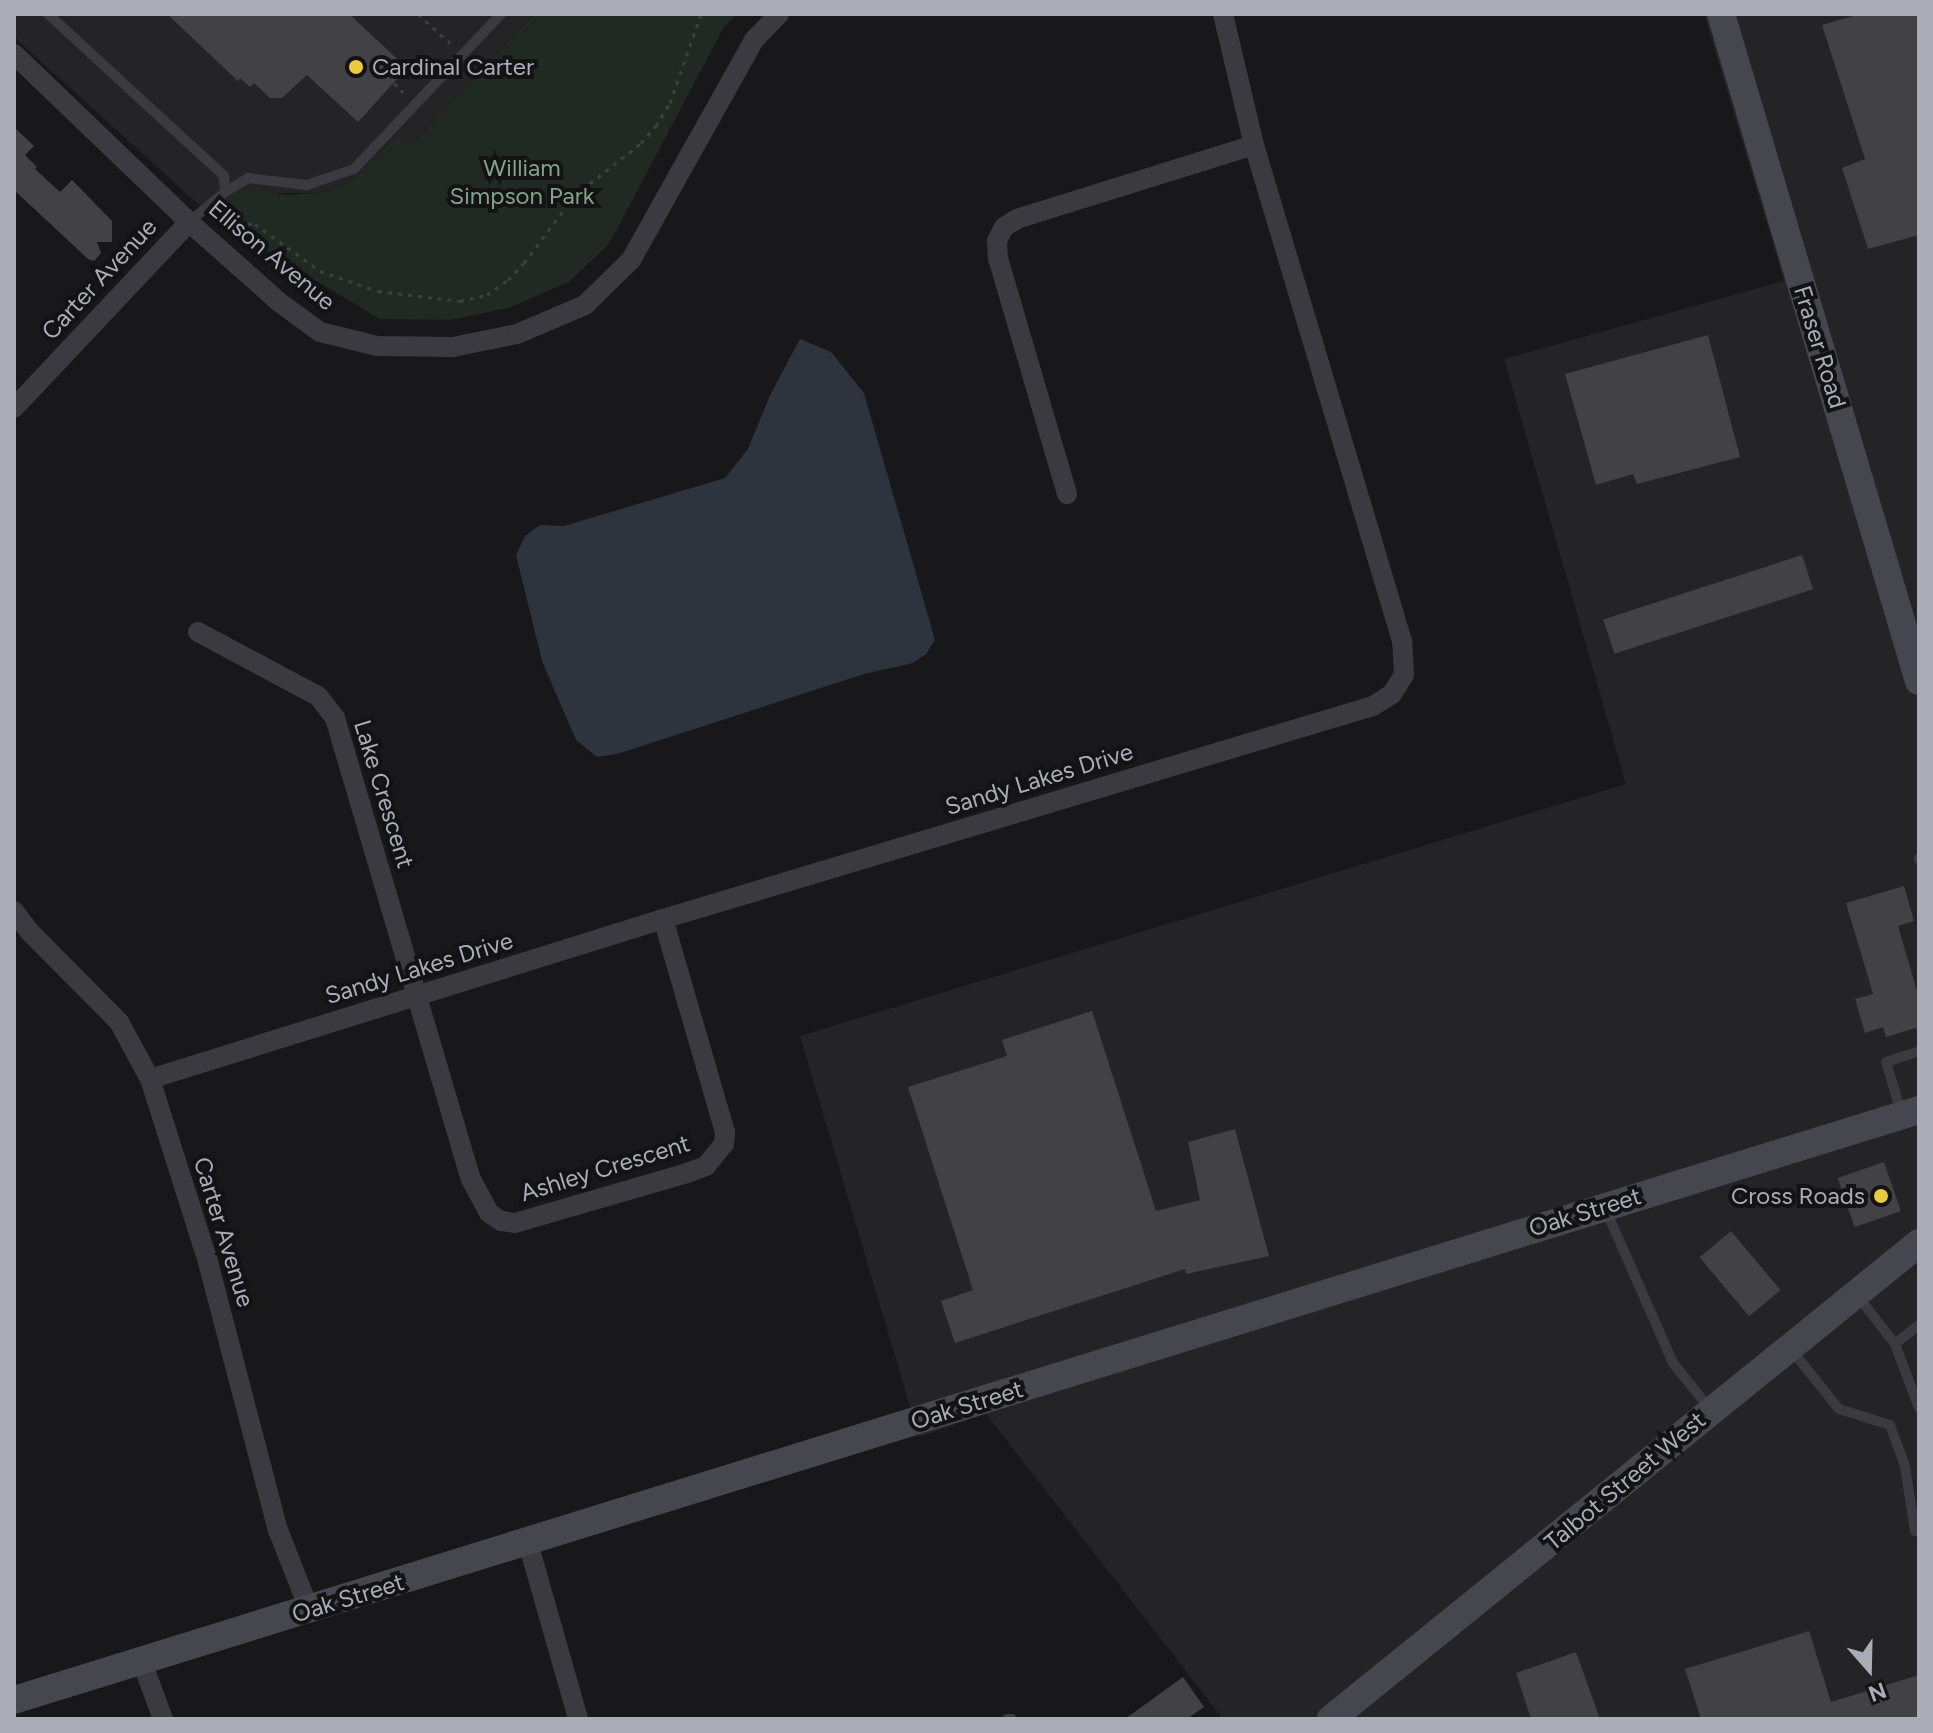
<!DOCTYPE html>
<html>
<head>
<meta charset="utf-8">
<style>
  body { margin:0 }
  #map { position:relative; width:1933px; height:1733px; overflow:hidden; background:#181719; font-family:Figtree,sans-serif }
  div>[style] { position:absolute }
  [style*='--x'] { left:calc(var(--x)*1px); top:calc(var(--y)*1px); width:calc(var(--w)*1px); rotate:calc(var(--a)*1deg) }
  .built>* { inset:0; background:#242326 }
  .green>* { inset:0; background:#212923 }
  .water>* { inset:0; background:#2e343d }
  .building>* { inset:0; background:#424146; transform-origin:0 0 }
  .path>* { height:3px; margin-top:-1.5px; transform-origin:0; background:repeating-linear-gradient(90deg,#3e3f45 0 4px,transparent 0 10px) }
  .lane>* { height:10px; margin:-5px; padding:0 5px; transform-origin:5px; border-radius:5px; background:#3a3a40 }
  .street>* { height:20px; margin:-10px; padding:0 10px; transform-origin:10px; border-radius:10px; background:#3a3a40 }
  .secondary>* { height:28px; margin:-14px; padding:0 14px; transform-origin:14px; border-radius:14px; background:#46474e }
  .dots>* { width:22px; height:22px; translate:-50% -50%; box-sizing:border-box; border:4px solid #131214; border-radius:50% }
  span { translate:-50% -50%; white-space:nowrap; text-align:center; line-height:1.15; -webkit-text-stroke:8px #131214; paint-order:stroke }
  .poi-label { font-size:24px; color:#aaacb8 }
  .left { translate:0 -50%; text-align:left }
  .right { translate:-100% -50%; text-align:right }
  .park-label { font-size:24px; color:#82a289 }
  .street-label { font-size:24px; color:#aaacb8 }
  .frame { position:absolute; inset:0; border:16px solid #aaacb8; pointer-events:none }
  .north { position:absolute; left:1829px; top:1629px; width:80px; height:80px; -webkit-text-stroke:6px #131214; paint-order:stroke; rotate:160deg; font-size:22px; font-weight:700; line-height:32px; text-align:center; color:#aaacb8 }
  .north::after { content:''; display:block; margin:auto; width:28px; height:36px; background:#aaacb8; clip-path:polygon(50% 0,100% 100%,50% 72%,0 100%) }
</style>
</head>
<body>
<div id="map">
  <div class="built">
    <div style="clip-path:polygon(14px 14px,534px 14px,411px 145px,399px 135px,351px 181px,322px 193px,272px 193px,220px 209px,219px 223px,14px 37px)"></div>
    <div style="clip-path:polygon(1704px 14px,1919px 14px,1919px 1719px,1223px 1719px,986px 1414px,919px 1437px,800px 1036px,1626px 784px,1504px 359px,1784px 281px)"></div>
  </div>
  <div class="green">
    <div style="clip-path:polygon(534px 14px,737px 14px,724px 27px,609px 244px,569px 282px,509px 308px,450px 320px,380px 319px,219px 223px,220px 209px,238px 190px,251px 188px,285px 195px,322px 193px,351px 181px,399px 134px,411px 145px)"></div>
  </div>
  <div class="water">
    <div style="clip-path:polygon(800px 339px,831px 352px,864px 393px,935px 640px,926px 654px,913px 663px,864px 674px,617px 754px,597px 757px,576px 740px,542px 661px,516px 555px,525px 536px,540px 525px,564px 526px,725px 478px,748px 449px,770px 395px)"></div>
  </div>
  <div class="building">
    <div style="clip-path:polygon(167px 14px,349px 14px,407px 68px,358px 122px,307px 75px,282px 98px,270px 98px,254px 83px,250px 87px,240px 78px,238px 81px)"></div>
    <div style="clip-path:polygon(1860px 14px,1919px 14px,1919px 235px,1868px 249px,1842px 168px,1865px 159px,1822px 25px)"></div>
    <div style="clip-path:polygon(14px 127px,34px 146px,25px 155px,37px 167px,35px 169px,60px 192px,72px 180px,112px 221px,112px 242px,97px 242px,101px 253px,94px 261px,88px 259px,14px 190px)"></div>
    <div style="clip-path:polygon(1708px 335px,1740px 457px,1637px 484px,1633px 474px,1596px 485px,1565px 374px)"></div>
    <div style="left:1802px;top:555px;width:36px;height:209px;rotate:72deg"></div>
    <div style="clip-path:polygon(1904px 886px,1914px 921px,1898px 926px,1919px 998px,1919px 1027px,1886px 1037px,1883px 1027px,1865px 1033px,1855px 999px,1873px 994px,1846px 903px)"></div>
    <div style="clip-path:polygon(1092px 1011px,1156px 1211px,1200px 1200px,1188px 1142px,1235px 1129px,1269px 1256px,1186px 1274px,1185px 1269px,955px 1343px,941px 1301px,973px 1290px,908px 1087px,1007px 1056px,1002px 1040px)"></div>
    <div style="left:1884px;top:1162px;width:52px;height:49px;rotate:71deg"></div>
    <div style="left:1731px;top:1231px;width:77px;height:41px;rotate:50deg"></div>
    <div style="clip-path:polygon(1809px 1631px,1831px 1702px,1919px 1675px,1919px 1719px,1701px 1719px,1685px 1669px)"></div>
    <div style="clip-path:polygon(1576px 1652px,1600px 1719px,1531px 1719px,1516px 1673px)"></div>
    <div style="clip-path:polygon(1183px 1677px,1204px 1707px,1187px 1719px,1125px 1719px)"></div>
  </div>
  <div class="path">
    <div style="--x:418;--y:14;--w:43;--a:42.2"></div>
    <div style="--x:394;--y:83;--w:13;--a:45"></div>
    <div style="--x:225;--y:229;--w:14;--a:-25"></div>
    <div style="--x:238;--y:223;--w:17;--a:3"></div>
    <div style="--x:255;--y:224;--w:80;--a:35.9"></div>
    <div style="--x:320;--y:271;--w:61;--a:19"></div>
    <div style="--x:378;--y:291;--w:83;--a:7"></div>
    <div style="--x:460;--y:301;--w:28;--a:-13"></div>
    <div style="--x:487;--y:295;--w:26;--a:-36"></div>
    <div style="--x:508;--y:280;--w:23;--a:-47"></div>
    <div style="--x:524;--y:263;--w:84;--a:-53.3"></div>
    <div style="--x:574;--y:196;--w:85;--a:-38.3"></div>
    <div style="--x:641;--y:143;--w:23;--a:-49"></div>
    <div style="--x:656;--y:126;--w:27;--a:-59"></div>
    <div style="--x:670;--y:103;--w:94;--a:-70.8"></div>
  </div>
  <div class="lane">
    <div style="--x:48;--y:14;--w:239;--a:42.6"></div>
    <div style="--x:224;--y:176;--w:16;--a:86"></div>
    <div style="--x:225;--y:192;--w:47;--a:140.2"></div>
    <div style="--x:225;--y:192;--w:27;--a:-31"></div>
    <div style="--x:248;--y:178;--w:59;--a:6.8"></div>
    <div style="--x:307;--y:185;--w:50;--a:-18.8"></div>
    <div style="--x:354;--y:169;--w:214;--a:-46.5"></div>
    <div style="--x:1919;--y:858;--w:1;--a:90"></div>
    <div style="--x:1902;--y:1115;--w:55;--a:-106.8"></div>
    <div style="--x:1886;--y:1062;--w:35;--a:-18"></div>
    <div style="--x:1605;--y:1208;--w:169;--a:66.3"></div>
    <div style="--x:1673;--y:1363;--w:59;--a:51.2"></div>
    <div style="--x:1857;--y:1295;--w:62;--a:52.2"></div>
    <div style="--x:1919;--y:1325;--w:31;--a:142"></div>
    <div style="--x:1895;--y:1344;--w:68;--a:69.4"></div>
    <div style="--x:1790;--y:1348;--w:78;--a:51.2"></div>
    <div style="--x:1839;--y:1409;--w:53;--a:17.4"></div>
    <div style="--x:1890;--y:1425;--w:44;--a:69.9"></div>
    <div style="--x:1905;--y:1466;--w:66;--a:81.3"></div>
    <div style="--x:1007;--y:1719;--w:5;--a:0"></div>
  </div>
  <div class="street">
    <div style="--x:1223;--y:14;--w:135;--a:76.7"></div>
    <div style="--x:14;--y:54;--w:243;--a:43.8"></div>
    <div style="--x:189;--y:222;--w:120;--a:41.6"></div>
    <div style="--x:279;--y:302;--w:51;--a:36.2"></div>
    <div style="--x:320;--y:332;--w:59;--a:13.8"></div>
    <div style="--x:377;--y:346;--w:76;--a:0.8"></div>
    <div style="--x:453;--y:347;--w:65;--a:-11.5"></div>
    <div style="--x:517;--y:334;--w:74;--a:-23.1"></div>
    <div style="--x:585;--y:305;--w:64;--a:-44.4"></div>
    <div style="--x:631;--y:260;--w:252;--a:-60.8"></div>
    <div style="--x:754;--y:40;--w:36;--a:-46"></div>
    <div style="--x:14;--y:408;--w:255;--a:-46.7"></div>
    <div style="--x:198;--y:632;--w:136;--a:28.1"></div>
    <div style="--x:318;--y:696;--w:28;--a:52"></div>
    <div style="--x:335;--y:718;--w:481;--a:73.6"></div>
    <div style="--x:471;--y:1179;--w:38;--a:62"></div>
    <div style="--x:489;--y:1213;--w:14;--a:34"></div>
    <div style="--x:501;--y:1221;--w:14;--a:8"></div>
    <div style="--x:515;--y:1223;--w:179;--a:-16.2"></div>
    <div style="--x:687;--y:1173;--w:20;--a:-20"></div>
    <div style="--x:706;--y:1166;--w:28;--a:-51"></div>
    <div style="--x:724;--y:1144;--w:12;--a:-85"></div>
    <div style="--x:725;--y:1132;--w:222;--a:-106.2"></div>
    <div style="--x:14;--y:911;--w:26;--a:53"></div>
    <div style="--x:30;--y:932;--w:127;--a:45.3"></div>
    <div style="--x:119;--y:1022;--w:65;--a:61.5"></div>
    <div style="--x:150;--y:1079;--w:192;--a:72.4"></div>
    <div style="--x:208;--y:1262;--w:277;--a:75.4"></div>
    <div style="--x:278;--y:1530;--w:85;--a:68.6"></div>
    <div style="--x:150;--y:1079;--w:537;--a:-17.32"></div>
    <div style="--x:663;--y:919;--w:741;--a:-16.7"></div>
    <div style="--x:1373;--y:706;--w:22;--a:-32"></div>
    <div style="--x:1392;--y:694;--w:22;--a:-58"></div>
    <div style="--x:1404;--y:675;--w:34;--a:-93"></div>
    <div style="--x:1402;--y:641;--w:518;--a:-106.61"></div>
    <div style="--x:1254;--y:145;--w:248;--a:162.7"></div>
    <div style="--x:1017;--y:219;--w:15;--a:148"></div>
    <div style="--x:1004;--y:227;--w:16;--a:117"></div>
    <div style="--x:997;--y:241;--w:17;--a:87"></div>
    <div style="--x:998;--y:258;--w:246;--a:73.7"></div>
    <div style="--x:528;--y:1543;--w:183;--a:74.1"></div>
    <div style="--x:142;--y:1662;--w:61;--a:69.8"></div>
  </div>
  <div class="secondary">
    <div style="--x:1721;--y:14;--w:696;--a:73.47"></div>
    <div style="--x:14;--y:1700;--w:1994;--a:-17.21"></div>
    <div style="--x:1331;--y:1719;--w:757;--a:-38.99"></div>
  </div>
  <div class="dots">
    <div style="left:356px;top:67px;background:#eaca3f"></div>
    <div style="left:1881px;top:1196px;background:#eaca3f"></div>
  </div>
  <div class="poi-label">
    <span class="left" style="left:372px;top:67px">Cardinal Carter</span>
    <span class="right" style="left:1865px;top:1196px">Cross Roads</span>
  </div>
  <div class="park-label">
    <span style="left:522px;top:182px">William<br>Simpson Park</span>
  </div>
  <div class="street-label">
    <span style="left:272px;top:255px;rotate:40deg">Ellison Avenue</span>
    <span style="left:99px;top:279px;rotate:-47deg">Carter Avenue</span>
    <span style="left:1820px;top:347px;rotate:73deg">Fraser Road</span>
    <span style="left:1039px;top:779px;rotate:-17deg">Sandy Lakes Drive</span>
    <span style="left:384px;top:794px;rotate:73deg">Lake Crescent</span>
    <span style="left:419px;top:968px;rotate:-17deg">Sandy Lakes Drive</span>
    <span style="left:605px;top:1168px;rotate:-17deg">Ashley Crescent</span>
    <span style="left:1585px;top:1212px;rotate:-17deg">Oak Street</span>
    <span style="left:224px;top:1232px;rotate:73deg">Carter Avenue</span>
    <span style="left:967px;top:1405px;rotate:-17deg">Oak Street</span>
    <span style="left:1625px;top:1481px;rotate:-40deg">Talbot Street West</span>
    <span style="left:348px;top:1598px;rotate:-17deg">Oak Street</span>
  </div>
  <div class="frame"></div>
  <div class="north">N</div>
</div>
</body>
</html>
